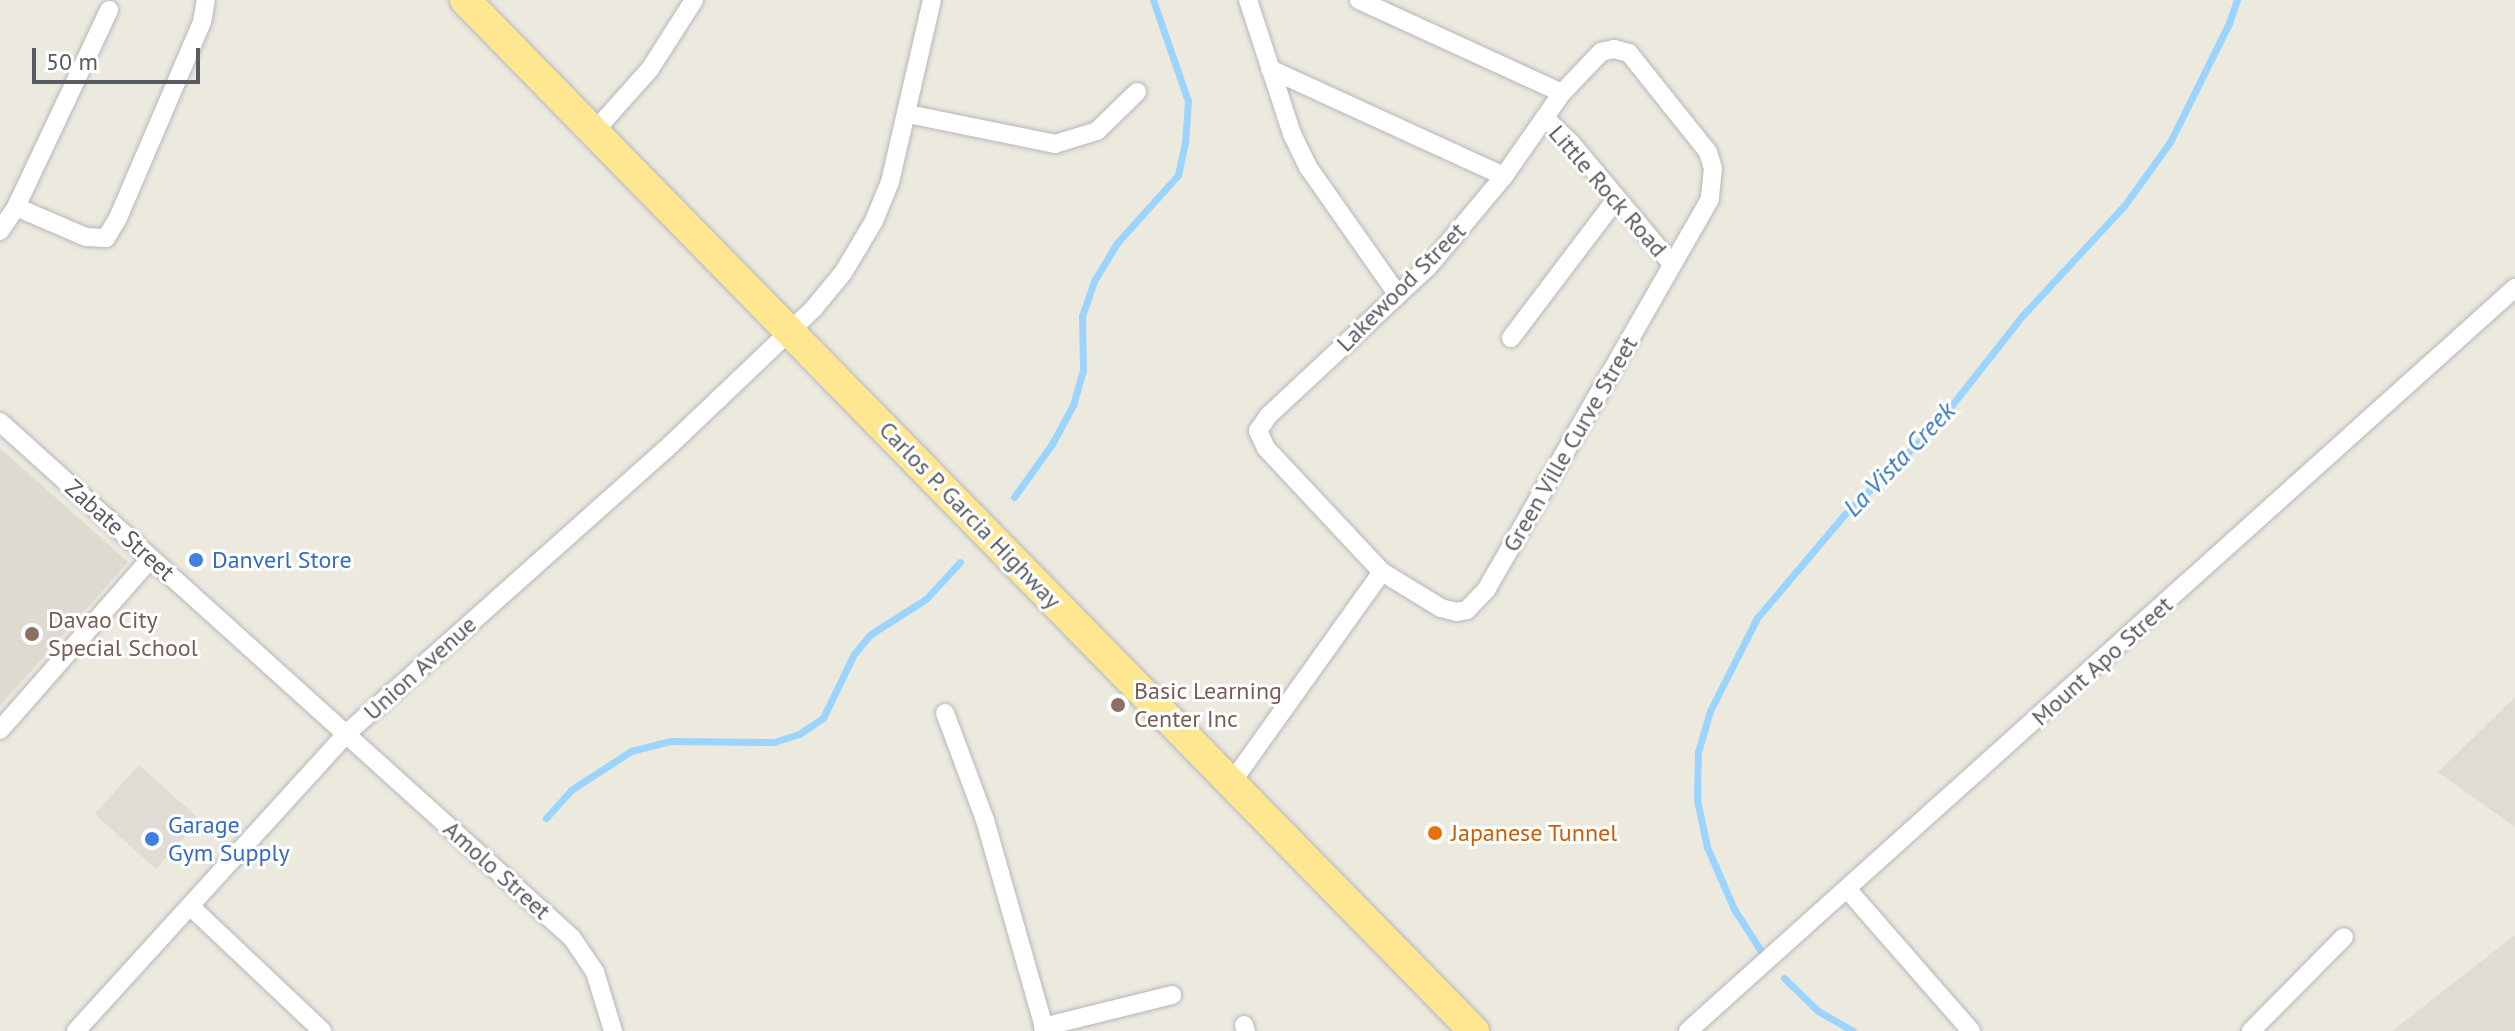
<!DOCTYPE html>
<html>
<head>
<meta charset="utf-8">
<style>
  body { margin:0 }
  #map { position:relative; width:2515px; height:1031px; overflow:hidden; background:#ece9de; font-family:"PT Sans",sans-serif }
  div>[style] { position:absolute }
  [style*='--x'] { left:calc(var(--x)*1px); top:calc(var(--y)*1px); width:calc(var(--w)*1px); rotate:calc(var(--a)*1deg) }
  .industrial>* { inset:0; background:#dfdcd6; transform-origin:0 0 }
  .education>* { inset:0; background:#dedacf }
  .stream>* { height:7px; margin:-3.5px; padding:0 3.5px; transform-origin:3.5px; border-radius:3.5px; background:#9bd5ff }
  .roads { filter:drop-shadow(0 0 2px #b5b7bc) drop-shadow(0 0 2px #b5b7bc) }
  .minor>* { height:18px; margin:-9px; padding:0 9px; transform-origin:9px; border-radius:9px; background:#fff }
  .trunk>* { height:30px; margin:-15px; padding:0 15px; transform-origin:15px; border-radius:15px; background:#ffe691 }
  .dots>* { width:22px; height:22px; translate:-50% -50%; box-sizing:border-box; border:4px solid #fff; border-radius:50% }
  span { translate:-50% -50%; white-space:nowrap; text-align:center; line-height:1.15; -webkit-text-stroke:6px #fff; paint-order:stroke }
  .street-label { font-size:24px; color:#585c60 }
  .shop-label { font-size:24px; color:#366cbe }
  .left { translate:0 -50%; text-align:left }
  .education-label { font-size:24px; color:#785e54 }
  .food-label { font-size:24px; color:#c56008 }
  .water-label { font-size:26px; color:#3675b4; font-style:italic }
  .scale { position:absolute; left:32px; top:48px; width:168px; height:36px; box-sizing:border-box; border:4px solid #585c60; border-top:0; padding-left:10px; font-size:24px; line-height:28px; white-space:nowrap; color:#585c60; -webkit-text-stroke:6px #fff; paint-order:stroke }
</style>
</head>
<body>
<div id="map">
  <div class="industrial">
    <div style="clip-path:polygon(2515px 697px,2515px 827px,2438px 772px)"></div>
    <div style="left:139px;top:765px;width:82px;height:66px;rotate:42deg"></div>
    <div style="clip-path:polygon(2515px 935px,2515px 1031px,2392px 1031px)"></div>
  </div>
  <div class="education">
    <div style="clip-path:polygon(0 448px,128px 562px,0 706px)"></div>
  </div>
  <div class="stream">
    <div style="--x:1014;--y:497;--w:65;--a:-54.4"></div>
    <div style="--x:1052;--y:444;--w:44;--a:-61.7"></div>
    <div style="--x:1073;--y:405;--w:35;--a:-74"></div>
    <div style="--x:1083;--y:371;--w:55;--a:-91"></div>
    <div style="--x:1082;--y:316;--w:37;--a:-71"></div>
    <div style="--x:1094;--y:281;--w:44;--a:-58.8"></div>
    <div style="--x:1117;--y:243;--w:91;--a:-48.1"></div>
    <div style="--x:1178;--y:175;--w:33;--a:-78"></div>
    <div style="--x:1185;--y:143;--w:42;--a:-85.9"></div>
    <div style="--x:1188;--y:101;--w:107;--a:-109.1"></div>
    <div style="--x:546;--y:818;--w:38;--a:-48"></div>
    <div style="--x:571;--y:790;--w:72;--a:-33"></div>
    <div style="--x:631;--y:751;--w:40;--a:-14.4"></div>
    <div style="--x:670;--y:741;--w:104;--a:0.6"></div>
    <div style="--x:774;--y:742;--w:26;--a:-18"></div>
    <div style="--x:799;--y:734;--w:29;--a:-34"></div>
    <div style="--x:823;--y:718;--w:71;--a:-64.2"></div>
    <div style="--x:854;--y:654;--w:26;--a:-50"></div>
    <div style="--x:871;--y:634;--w:65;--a:-32.5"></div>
    <div style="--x:926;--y:599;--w:50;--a:-47.4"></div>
    <div style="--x:1761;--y:951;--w:50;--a:-122.7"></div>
    <div style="--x:1734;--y:909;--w:68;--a:-113.5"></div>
    <div style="--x:1707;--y:847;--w:48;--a:-102"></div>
    <div style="--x:1697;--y:800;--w:48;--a:-88.8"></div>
    <div style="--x:1698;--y:752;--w:43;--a:-73.7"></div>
    <div style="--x:1710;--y:711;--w:104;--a:-63.2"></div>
    <div style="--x:1757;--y:618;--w:136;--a:-49.8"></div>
    <div style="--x:1845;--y:514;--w:129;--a:-44.4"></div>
    <div style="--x:1937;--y:424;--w:137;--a:-51.8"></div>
    <div style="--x:2022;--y:316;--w:150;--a:-47.2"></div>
    <div style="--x:2124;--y:206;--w:79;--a:-54.3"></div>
    <div style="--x:2170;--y:142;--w:133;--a:-63.6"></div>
    <div style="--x:2229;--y:23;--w:24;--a:-71"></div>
    <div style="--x:1784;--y:978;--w:47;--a:44.1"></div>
    <div style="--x:1818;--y:1011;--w:40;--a:29.7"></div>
  </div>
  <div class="roads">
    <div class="minor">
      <div style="--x:1248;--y:0;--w:141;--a:71.8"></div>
      <div style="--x:1292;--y:134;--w:37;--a:64"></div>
      <div style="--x:1308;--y:167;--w:156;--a:54.9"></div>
      <div style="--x:1359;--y:0;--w:223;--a:24.6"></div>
      <div style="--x:1614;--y:49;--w:16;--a:15"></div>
      <div style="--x:1629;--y:53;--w:127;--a:51.4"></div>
      <div style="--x:1708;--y:152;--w:17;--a:73"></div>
      <div style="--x:1713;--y:168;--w:31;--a:96"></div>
      <div style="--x:1710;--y:199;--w:451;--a:119.8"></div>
      <div style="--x:1486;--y:590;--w:28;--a:134"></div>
      <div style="--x:1467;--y:610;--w:10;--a:169"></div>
      <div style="--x:1457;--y:612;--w:16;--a:-166"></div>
      <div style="--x:1441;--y:608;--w:69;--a:-148.6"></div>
      <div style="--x:1382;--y:572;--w:170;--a:-133.1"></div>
      <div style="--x:1266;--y:448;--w:19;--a:-115"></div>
      <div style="--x:1258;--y:431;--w:18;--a:-56"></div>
      <div style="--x:1268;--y:416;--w:219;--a:-43"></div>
      <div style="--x:1428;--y:267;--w:119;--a:-50.1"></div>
      <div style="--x:1504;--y:176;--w:101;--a:-55.1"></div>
      <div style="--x:1562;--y:93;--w:57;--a:-46.4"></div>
      <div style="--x:1601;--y:52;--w:13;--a:-13"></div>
      <div style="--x:1270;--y:69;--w:257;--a:24.6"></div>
      <div style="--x:908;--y:114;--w:150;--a:11.5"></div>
      <div style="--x:1055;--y:144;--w:44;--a:-17.2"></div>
      <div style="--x:1097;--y:131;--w:56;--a:-44.3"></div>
      <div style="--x:1545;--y:118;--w:36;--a:44"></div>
      <div style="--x:1571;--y:143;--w:156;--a:50.2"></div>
      <div style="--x:593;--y:133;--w:86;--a:-48.3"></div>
      <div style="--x:650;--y:69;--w:82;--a:-57.5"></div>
      <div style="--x:16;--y:207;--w:76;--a:23.2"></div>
      <div style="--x:86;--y:237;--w:20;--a:3"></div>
      <div style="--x:106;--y:238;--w:23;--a:-59"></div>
      <div style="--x:118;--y:218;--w:213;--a:-66.8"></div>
      <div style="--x:202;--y:22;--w:22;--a:-80"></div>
      <div style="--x:0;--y:231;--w:29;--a:-56"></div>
      <div style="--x:16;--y:207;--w:218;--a:-64.7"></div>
      <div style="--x:1511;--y:338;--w:174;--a:-52.9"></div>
      <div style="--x:0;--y:422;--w:770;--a:42.05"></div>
      <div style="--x:572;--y:938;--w:41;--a:55.9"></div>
      <div style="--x:595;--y:972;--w:62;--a:73"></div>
      <div style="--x:945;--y:713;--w:114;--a:69.5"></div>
      <div style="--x:985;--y:820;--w:219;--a:74.1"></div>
      <div style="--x:0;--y:730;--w:229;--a:-48.7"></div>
      <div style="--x:1232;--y:782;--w:258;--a:-54.5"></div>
      <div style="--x:1848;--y:890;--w:187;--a:48.9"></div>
      <div style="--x:190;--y:906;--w:182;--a:43.4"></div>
      <div style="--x:1244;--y:1025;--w:6;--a:72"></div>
      <div style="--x:1043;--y:1027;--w:133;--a:-13.9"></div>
      <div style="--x:76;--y:1031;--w:401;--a:-47.7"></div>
      <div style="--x:346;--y:734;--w:427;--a:-41.7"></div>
      <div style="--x:665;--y:450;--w:206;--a:-43.6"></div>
      <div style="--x:814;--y:308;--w:45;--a:-50.4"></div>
      <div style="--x:843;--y:273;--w:61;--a:-59.2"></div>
      <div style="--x:874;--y:221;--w:42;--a:-67.7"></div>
      <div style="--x:890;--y:182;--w:187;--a:-77"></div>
      <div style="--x:1688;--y:1031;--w:1112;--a:-41.94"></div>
      <div style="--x:2251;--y:1031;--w:132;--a:-45.3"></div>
    </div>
    <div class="trunk">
      <div style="--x:465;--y:0;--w:1443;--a:45.62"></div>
    </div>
  </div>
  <div class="dots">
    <div style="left:196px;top:560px;background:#3f7fe0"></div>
    <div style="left:32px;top:634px;background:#8d6e63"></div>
    <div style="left:1118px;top:705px;background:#8d6e63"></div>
    <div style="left:1435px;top:833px;background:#e8710a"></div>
    <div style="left:152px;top:839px;background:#3f7fe0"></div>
  </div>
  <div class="street-label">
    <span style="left:1608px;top:191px;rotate:49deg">Little Rock Road</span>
    <span style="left:1401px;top:287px;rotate:-45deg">Lakewood Street</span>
    <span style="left:1570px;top:444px;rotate:-60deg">Green Ville Curve Street</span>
    <span style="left:970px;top:515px;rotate:46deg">Carlos P. Garcia Highway</span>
    <span style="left:120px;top:530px;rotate:42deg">Zabate Street</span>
    <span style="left:2102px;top:661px;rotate:-42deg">Mount Apo Street</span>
    <span style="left:420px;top:668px;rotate:-42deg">Union Avenue</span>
    <span style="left:497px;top:870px;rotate:42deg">Amolo Street</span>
  </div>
  <div class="shop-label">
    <span class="left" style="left:212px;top:560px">Danverl Store</span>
    <span class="left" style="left:168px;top:839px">Garage<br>Gym Supply</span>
  </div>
  <div class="education-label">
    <span class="left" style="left:48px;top:634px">Davao City<br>Special School</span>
    <span class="left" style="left:1134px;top:705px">Basic Learning<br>Center Inc</span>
  </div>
  <div class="food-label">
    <span class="left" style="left:1451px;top:833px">Japanese Tunnel</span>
  </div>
  <div class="water-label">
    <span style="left:1899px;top:459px;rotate:-46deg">La Vista Creek</span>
  </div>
  <div class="scale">50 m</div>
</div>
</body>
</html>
